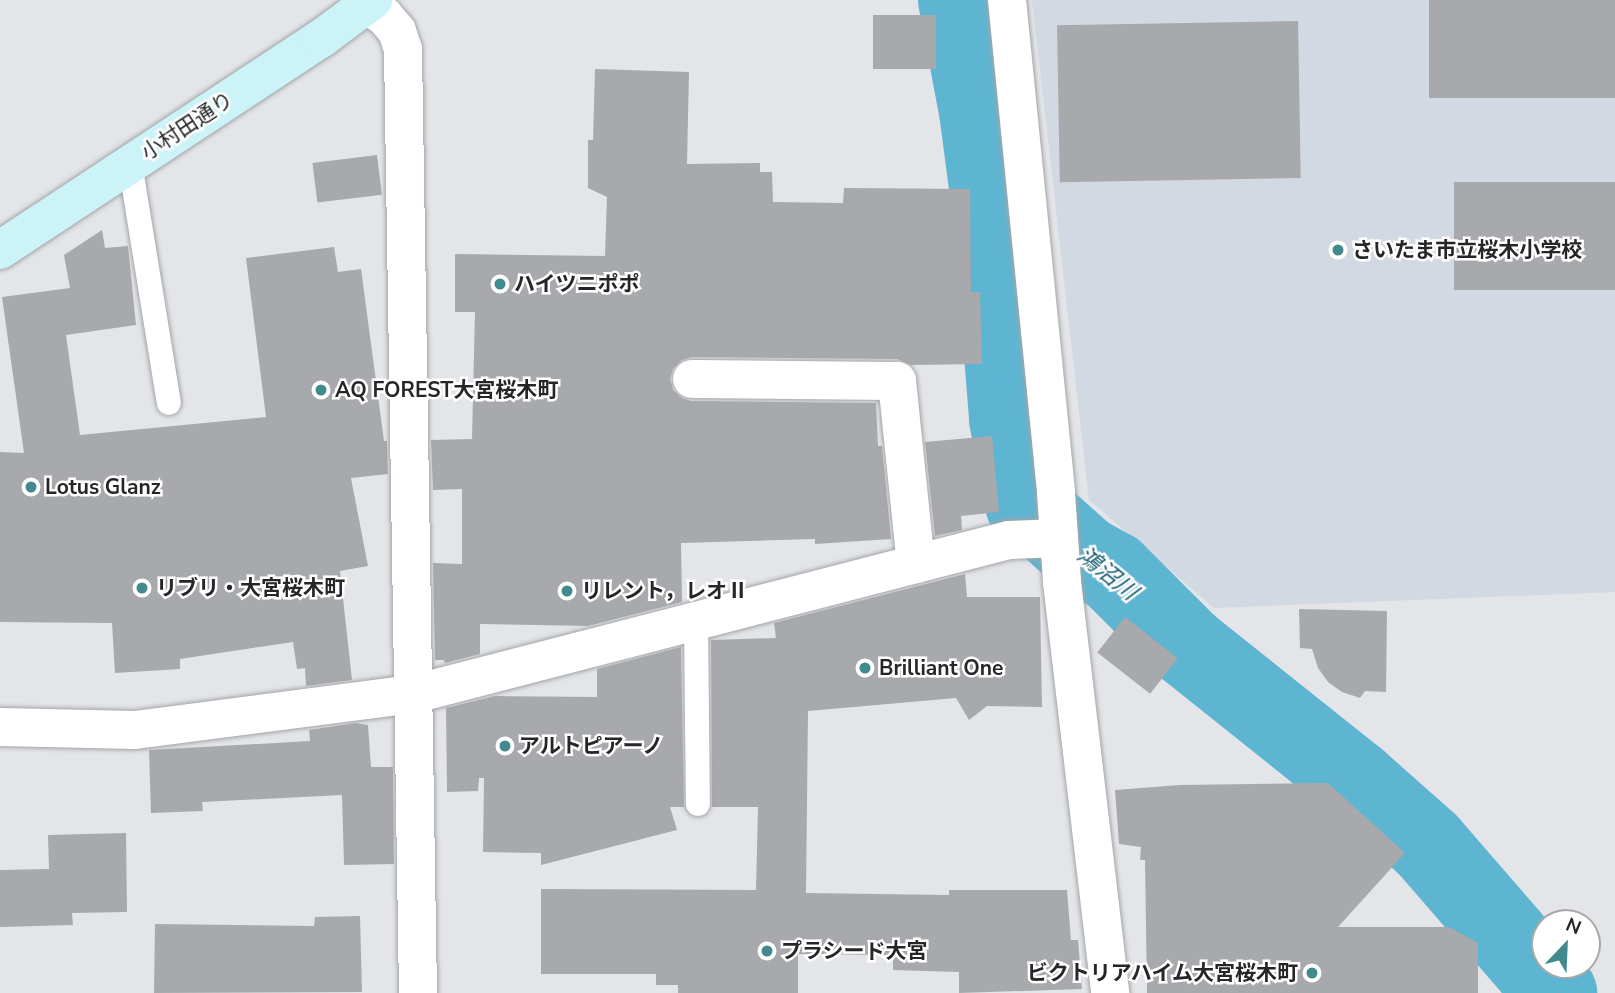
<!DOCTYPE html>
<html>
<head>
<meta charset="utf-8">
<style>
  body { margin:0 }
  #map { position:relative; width:1615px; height:993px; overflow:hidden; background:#e3e5e8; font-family:"Nunito Sans","Noto Sans JP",sans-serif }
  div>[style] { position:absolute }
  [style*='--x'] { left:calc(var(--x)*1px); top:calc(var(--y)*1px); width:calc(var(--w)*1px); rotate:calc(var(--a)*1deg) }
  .built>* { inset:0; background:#d3d9e2 }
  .river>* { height:82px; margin:-41px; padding:0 41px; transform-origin:41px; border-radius:41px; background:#5eb5d2 }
  .building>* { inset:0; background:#a7a9ac; transform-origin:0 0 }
  .roads { filter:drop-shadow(0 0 2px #a3a5a8) drop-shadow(0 0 2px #a3a5a8) }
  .lane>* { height:24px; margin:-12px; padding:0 12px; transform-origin:12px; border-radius:12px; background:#fff }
  .street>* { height:38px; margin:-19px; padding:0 19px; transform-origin:19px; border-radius:19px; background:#fff }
  .secondary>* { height:38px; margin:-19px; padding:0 19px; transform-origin:19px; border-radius:19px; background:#ccf3f8 }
  .dots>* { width:19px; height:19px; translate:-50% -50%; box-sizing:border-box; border:4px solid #fff; border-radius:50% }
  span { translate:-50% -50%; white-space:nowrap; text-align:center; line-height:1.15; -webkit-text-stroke:5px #fff; paint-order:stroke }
  .street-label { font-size:21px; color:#252627 }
  .poi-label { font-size:21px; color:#252627; font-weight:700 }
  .left { translate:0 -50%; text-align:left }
  .right { translate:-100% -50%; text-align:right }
  .water-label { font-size:23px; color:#195e73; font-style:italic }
  .north { position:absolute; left:1531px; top:909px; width:70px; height:70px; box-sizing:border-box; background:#fff; border:2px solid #a8a8a9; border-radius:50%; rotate:23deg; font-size:19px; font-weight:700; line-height:28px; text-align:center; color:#252627 }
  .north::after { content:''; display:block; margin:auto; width:24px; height:32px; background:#428a8e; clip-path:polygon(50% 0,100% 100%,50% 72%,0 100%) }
</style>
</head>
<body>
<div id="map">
  <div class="built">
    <div style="clip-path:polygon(1032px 0,1615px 0,1615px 592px,1214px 608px,1089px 500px)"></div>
  </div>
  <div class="river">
    <div style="--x:959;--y:0;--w:113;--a:79.3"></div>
    <div style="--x:980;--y:111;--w:108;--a:82.5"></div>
    <div style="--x:994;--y:218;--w:202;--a:85.4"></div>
    <div style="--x:1010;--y:419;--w:86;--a:79.3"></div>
    <div style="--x:1026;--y:504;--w:78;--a:41.9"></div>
    <div style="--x:1084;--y:556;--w:33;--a:29"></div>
    <div style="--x:1113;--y:572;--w:106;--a:45"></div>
    <div style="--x:1188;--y:647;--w:215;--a:38.6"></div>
    <div style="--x:1356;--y:781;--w:96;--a:41.6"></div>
    <div style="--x:1428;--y:845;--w:196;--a:49.1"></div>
  </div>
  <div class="building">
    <div style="left:1429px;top:0;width:186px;height:98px"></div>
    <div style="left:873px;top:15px;width:63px;height:54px"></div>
    <div style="left:1298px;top:21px;width:157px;height:241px;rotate:89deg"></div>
    <div style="clip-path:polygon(595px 69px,689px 72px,687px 164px,760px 163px,760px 172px,772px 172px,773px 202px,843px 203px,844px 188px,970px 189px,971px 292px,980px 292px,982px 364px,911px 365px,897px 359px,692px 357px,682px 360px,673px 369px,670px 379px,673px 390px,682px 398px,691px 401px,876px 403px,878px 446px,882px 446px,891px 539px,815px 544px,815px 539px,681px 543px,682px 602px,588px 626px,480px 624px,480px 654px,445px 663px,444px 660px,435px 660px,433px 563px,462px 564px,462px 489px,433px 490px,431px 440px,472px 439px,475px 312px,455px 312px,455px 254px,605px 256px,607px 197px,588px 188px,588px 140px,593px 140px)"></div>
    <div style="left:377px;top:155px;width:40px;height:65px;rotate:83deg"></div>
    <div style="left:1454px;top:182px;width:161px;height:108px"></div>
    <div style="clip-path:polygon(102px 230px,105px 248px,128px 246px,136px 325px,66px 335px,80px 435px,266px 417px,246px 258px,334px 247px,338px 272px,361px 269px,384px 441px,387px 441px,388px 474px,351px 478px,368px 566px,340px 571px,352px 680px,306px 686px,305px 668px,297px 669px,293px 642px,180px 659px,180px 669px,115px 673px,112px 623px,0 622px,0 452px,24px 453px,2px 297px,70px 288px,64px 255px)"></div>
    <div style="clip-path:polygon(992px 436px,999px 512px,961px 516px,962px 530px,935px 536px,925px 442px)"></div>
    <div style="clip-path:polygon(965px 574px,967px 597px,1040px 597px,1042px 707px,987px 706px,969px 720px,956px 698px,808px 711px,806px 893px,949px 895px,949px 890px,1067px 890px,1071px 940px,1078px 940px,1082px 989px,959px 993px,959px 972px,893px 970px,893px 955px,798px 954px,798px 993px,678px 993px,678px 985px,656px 985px,656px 974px,541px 974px,541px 889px,756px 890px,758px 807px,712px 807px,711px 640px,776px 638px,774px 623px)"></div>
    <div style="clip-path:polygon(1299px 609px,1387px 611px,1386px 692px,1365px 691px,1360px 698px,1342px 692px,1328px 682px,1318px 668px,1312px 649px,1300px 648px)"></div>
    <div style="left:1125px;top:617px;width:67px;height:45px;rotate:38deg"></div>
    <div style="clip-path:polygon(681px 647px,684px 807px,670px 807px,677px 830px,541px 865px,541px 853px,483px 852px,484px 778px,479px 778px,478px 791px,447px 792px,446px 708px,495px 696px,597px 697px,597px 669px)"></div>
    <div style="clip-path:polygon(356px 723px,368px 725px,371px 767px,393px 767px,394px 864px,344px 865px,342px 795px,202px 802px,203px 811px,151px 813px,149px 750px,310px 741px,309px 730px)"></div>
    <div style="clip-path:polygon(1328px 783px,1405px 853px,1338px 927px,1449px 927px,1478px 943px,1478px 993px,1147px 993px,1145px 860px,1140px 860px,1141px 847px,1119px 844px,1115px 790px,1180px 785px)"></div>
    <div style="clip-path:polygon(126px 833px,127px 912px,72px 913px,73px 925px,0 927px,0 870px,49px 869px,48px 835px)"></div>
    <div style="clip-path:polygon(360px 916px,362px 992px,154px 993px,155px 924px,314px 926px,315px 917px)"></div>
  </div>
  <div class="roads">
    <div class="lane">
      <div style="--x:130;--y:163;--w:243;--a:80.8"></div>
      <div style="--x:696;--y:621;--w:183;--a:89.4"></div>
    </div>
    <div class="street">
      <div style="--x:1007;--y:0;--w:495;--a:84.3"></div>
      <div style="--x:1056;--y:493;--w:89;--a:86.1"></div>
      <div style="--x:1062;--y:582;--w:414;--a:83.3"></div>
      <div style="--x:367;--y:6;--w:20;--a:30"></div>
      <div style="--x:384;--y:16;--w:20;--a:49"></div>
      <div style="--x:397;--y:31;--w:19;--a:72"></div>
      <div style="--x:403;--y:49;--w:944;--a:89.09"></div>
      <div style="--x:692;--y:379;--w:205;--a:0.6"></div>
      <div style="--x:897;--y:381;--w:184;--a:84.1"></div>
      <div style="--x:0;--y:727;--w:135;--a:1.3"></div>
      <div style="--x:135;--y:730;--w:281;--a:-7.4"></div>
      <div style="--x:414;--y:694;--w:615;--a:-14.51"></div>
      <div style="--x:1009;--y:540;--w:50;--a:-2.3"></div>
    </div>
    <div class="secondary">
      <div style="--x:0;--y:250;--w:386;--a:-33.4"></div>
      <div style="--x:322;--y:38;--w:64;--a:-36.7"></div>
    </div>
  </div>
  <div class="dots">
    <div style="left:1338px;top:250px;background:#428a8e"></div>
    <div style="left:500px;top:284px;background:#428a8e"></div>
    <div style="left:321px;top:390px;background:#428a8e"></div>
    <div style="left:31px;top:487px;background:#428a8e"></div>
    <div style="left:142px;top:588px;background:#428a8e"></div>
    <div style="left:567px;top:591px;background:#428a8e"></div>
    <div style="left:865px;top:668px;background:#428a8e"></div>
    <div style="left:505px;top:746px;background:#428a8e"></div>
    <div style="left:767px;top:951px;background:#428a8e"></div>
    <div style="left:1312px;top:973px;background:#428a8e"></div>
  </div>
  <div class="street-label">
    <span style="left:187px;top:126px;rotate:-33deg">小村田通り</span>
  </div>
  <div class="poi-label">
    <span class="left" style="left:1352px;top:250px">さいたま市立桜木小学校</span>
    <span class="left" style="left:514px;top:284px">ハイツニポポ</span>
    <span class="left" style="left:335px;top:390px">AQ FOREST大宮桜木町</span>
    <span class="left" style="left:45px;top:487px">Lotus Glanz</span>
    <span class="left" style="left:156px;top:588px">リブリ・大宮桜木町</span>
    <span class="left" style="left:581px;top:591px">リレント，レオⅡ</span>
    <span class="left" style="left:879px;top:668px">Brilliant One</span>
    <span class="left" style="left:519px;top:746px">アルトピアーノ</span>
    <span class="left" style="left:781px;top:951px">プラシード大宮</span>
    <span class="right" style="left:1298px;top:973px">ビクトリアハイム大宮桜木町</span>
  </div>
  <div class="water-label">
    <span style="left:1107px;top:574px;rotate:39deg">鴻沼川</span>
  </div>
  <div class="north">N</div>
</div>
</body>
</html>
